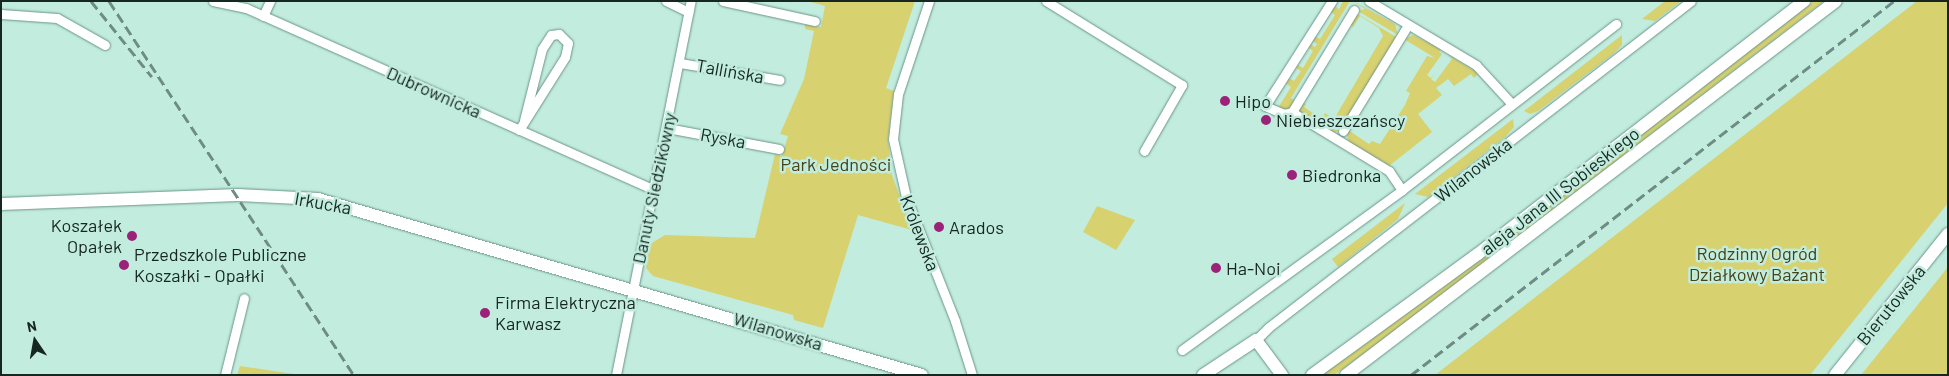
<!DOCTYPE html>
<html>
<head>
<meta charset="utf-8">
<style>
  body { margin:0 }
  #map { position:relative; width:1949px; height:376px; overflow:hidden; background:#c1ecde; font-family:Barlow,sans-serif }
  div>[style] { position:absolute }
  [style*='--x'] { left:calc(var(--x)*1px); top:calc(var(--y)*1px); width:calc(var(--w)*1px); rotate:calc(var(--a)*1deg) }
  .green>* { inset:0; background:#d7d170 }
  .roads { filter:drop-shadow(0 0 1px #6b9487) drop-shadow(0 0 1px #6b9487) }
  .street>* { height:9px; margin:-4.5px; padding:0 4.5px; transform-origin:4.5px; border-radius:4.5px; background:#fff }
  .secondary>* { height:12px; margin:-6px; padding:0 6px; transform-origin:6px; border-radius:6px; background:#fff }
  .rail>* { height:3px; margin-top:-1.5px; transform-origin:0; background:repeating-linear-gradient(90deg,#6e8c83 0 10px,transparent 0 15px) }
  .dots>* { width:14px; height:14px; translate:-50% -50%; box-sizing:border-box; border:2px solid #c1ecde; border-radius:50% }
  span { translate:-50% -50%; white-space:nowrap; text-align:center; line-height:1.15; -webkit-text-stroke:5px #c1ecde; paint-order:stroke }
  .street-label { font-size:18px; color:#162621 }
  .poi-label { font-size:18px; color:#162621 }
  .left { translate:0 -50%; text-align:left }
  .right { translate:-100% -50%; text-align:right }
  .park-label { font-size:18px; color:#454216 }
  .frame { position:absolute; inset:0; border:2px solid #162621; pointer-events:none }
  .north { position:absolute; left:10px; top:316px; width:50px; height:50px; -webkit-text-stroke:4px #c1ecde; paint-order:stroke; rotate:348deg; font-size:14px; font-weight:700; line-height:20px; text-align:center; color:#162621 }
  .north::after { content:''; display:block; margin:auto; width:18px; height:22px; background:#162621; clip-path:polygon(50% 0,100% 100%,50% 72%,0 100%) }
</style>
</head>
<body>
<div id="map">
  <div class="green">
    <div style="clip-path:polygon(807px 1px,915px 1px,886px 88px,894px 91px,888px 140px,892px 175px,912px 230px,858px 215px,823px 328px,794px 320px,793px 315px,653px 276px,646px 268px,650px 244px,665px 235px,755px 238px,775px 154px,782px 156px,788px 136px,780px 134px,804px 79px,814px 31px,805px 29px,805px 24px,821px 27px,825px 6px)"></div>
    <div style="clip-path:polygon(1343px 1px,1350px 1px,1291px 98px,1295px 101px,1290px 110px,1278px 108px,1291px 87px,1284px 82px,1287px 77px,1294px 81px,1301px 71px,1294px 67px,1296px 64px,1303px 68px,1313px 51px,1306px 46px,1308px 43px,1315px 47px,1317px 44px,1310px 39px,1313px 35px,1320px 39px,1335px 15px,1328px 10px,1332px 4px,1339px 9px)"></div>
    <div style="clip-path:polygon(1353px 1px,1395px 24px,1398px 35px,1358px 11px,1365px 9px)"></div>
    <div style="clip-path:polygon(1665px 1px,1681px 1px,1655px 21px,1642px 19px)"></div>
    <div style="clip-path:polygon(1814px 1px,1824px 1px,1391px 334px,1334px 375px,1322px 375px,1481px 259px)"></div>
    <div style="clip-path:polygon(1917px 1px,1948px 1px,1948px 203px,1810px 375px,1435px 375px)"></div>
    <div style="clip-path:polygon(1356px 13px,1396px 37px,1341px 128px,1323px 117px,1325px 113px,1334px 119px,1383px 36px,1379px 28px,1360px 16px,1353px 27px,1349px 25px)"></div>
    <div style="clip-path:polygon(1413px 35px,1441px 49px,1439px 52px,1442px 54px,1427px 75px,1431px 78px,1435px 73px,1431px 79px,1435px 82px,1452px 59px,1448px 55px,1479px 73px,1474px 78px,1471px 74px,1454px 86px,1448px 79px,1436px 88px,1442px 95px,1418px 114px,1432px 132px,1389px 166px,1349px 142px,1347px 136px,1348px 130px,1369px 144px,1372px 141px,1380px 144px,1405px 105px,1410px 93px,1406px 91px,1427px 56px,1435px 58px,1404px 39px)"></div>
    <div style="clip-path:polygon(1622px 35px,1622px 45px,1613px 54px,1538px 111px,1530px 114px,1524px 111px)"></div>
    <div style="clip-path:polygon(1302px 102px,1306px 104px,1304px 107px,1339px 131px,1332px 133px,1298px 111px)"></div>
    <div style="clip-path:polygon(1513px 119px,1514px 127px,1505px 137px,1428px 197px,1415px 194px)"></div>
    <div style="clip-path:polygon(1405px 203px,1398px 219px,1338px 267px,1332px 259px)"></div>
    <div style="clip-path:polygon(1097px 206px,1135px 220px,1116px 250px,1083px 232px)"></div>
    <div style="clip-path:polygon(1948px 267px,1948px 375px,1861px 375px,1920px 302px)"></div>
    <div style="clip-path:polygon(240px 366px,300px 375px,237px 375px)"></div>
  </div>
  <div class="roads">
    <div class="street">
      <div style="--x:213;--y:1;--w:34;--a:12"></div>
      <div style="--x:246;--y:8;--w:447;--a:24"></div>
      <div style="--x:666;--y:1;--w:25;--a:26"></div>
      <div style="--x:723;--y:1;--w:94;--a:12.3"></div>
      <div style="--x:929;--y:1;--w:98;--a:108.4"></div>
      <div style="--x:898;--y:94;--w:45;--a:96.3"></div>
      <div style="--x:893;--y:139;--w:59;--a:77.4"></div>
      <div style="--x:906;--y:197;--w:133;--a:68.4"></div>
      <div style="--x:955;--y:321;--w:57;--a:72.5"></div>
      <div style="--x:1046;--y:1;--w:160;--a:31.7"></div>
      <div style="--x:1182;--y:85;--w:76;--a:119.9"></div>
      <div style="--x:1369;--y:1;--w:125;--a:30.9"></div>
      <div style="--x:1476;--y:65;--w:53;--a:47.3"></div>
      <div style="--x:1354;--y:10;--w:119;--a:121.3"></div>
      <div style="--x:1292;--y:112;--w:114;--a:31.3"></div>
      <div style="--x:1389;--y:171;--w:23;--a:56"></div>
      <div style="--x:1;--y:14;--w:56;--a:4.1"></div>
      <div style="--x:57;--y:18;--w:55;--a:29.4"></div>
      <div style="--x:263;--y:16;--w:17;--a:-65"></div>
      <div style="--x:680;--y:63;--w:101;--a:9.6"></div>
      <div style="--x:1292;--y:112;--w:8;--a:166"></div>
      <div style="--x:1284;--y:114;--w:21;--a:-157"></div>
      <div style="--x:1265;--y:106;--w:125;--a:-57.5"></div>
      <div style="--x:667;--y:128;--w:114;--a:10.6"></div>
      <div style="--x:519;--y:130;--w:86;--a:-57.8"></div>
      <div style="--x:565;--y:57;--w:14;--a:-78"></div>
      <div style="--x:568;--y:43;--w:13;--a:-135"></div>
      <div style="--x:559;--y:34;--w:8;--a:173"></div>
      <div style="--x:551;--y:35;--w:17;--a:123"></div>
      <div style="--x:542;--y:49;--w:73;--a:104.2"></div>
      <div style="--x:1343;--y:131;--w:124;--a:-58.5"></div>
      <div style="--x:1256;--y:340;--w:18;--a:-45"></div>
      <div style="--x:1269;--y:327;--w:533;--a:-37.69"></div>
      <div style="--x:1182;--y:350;--w:272;--a:-36"></div>
      <div style="--x:1402;--y:190;--w:271;--a:-37.8"></div>
      <div style="--x:225;--y:375;--w:79;--a:-76.1"></div>
      <div style="--x:616;--y:375;--w:381;--a:-78.7"></div>
    </div>
    <div class="secondary">
      <div style="--x:1;--y:204;--w:237;--a:-2.2"></div>
      <div style="--x:238;--y:195;--w:80;--a:2.9"></div>
      <div style="--x:318;--y:199;--w:629;--a:16.25"></div>
      <div style="--x:1203;--y:375;--w:64;--a:-33.4"></div>
      <div style="--x:1256;--y:340;--w:44;--a:53.4"></div>
      <div style="--x:1312;--y:375;--w:205;--a:-36.1"></div>
      <div style="--x:1478;--y:254;--w:413;--a:-37.8"></div>
      <div style="--x:1346;--y:375;--w:616;--a:-37.35"></div>
      <div style="--x:1835;--y:375;--w:181;--a:-51.3"></div>
    </div>
  </div>
  <div class="rail">
    <div style="--x:91;--y:1;--w:97;--a:51.2"></div>
    <div style="--x:109;--y:1;--w:447;--a:56.8"></div>
    <div style="--x:1411;--y:375;--w:611;--a:-37.75"></div>
  </div>
  <div class="dots">
    <div style="left:1225px;top:101px;background:#9b2179"></div>
    <div style="left:1266px;top:120px;background:#9b2179"></div>
    <div style="left:1292px;top:175px;background:#9b2179"></div>
    <div style="left:939px;top:227px;background:#9b2179"></div>
    <div style="left:132px;top:236px;background:#9b2179"></div>
    <div style="left:124px;top:265px;background:#9b2179"></div>
    <div style="left:1216px;top:268px;background:#9b2179"></div>
    <div style="left:485px;top:313px;background:#9b2179"></div>
  </div>
  <div class="street-label">
    <span style="left:730px;top:71px;rotate:10deg">Tallińska</span>
    <span style="left:434px;top:92px;rotate:24deg">Dubrownicka</span>
    <span style="left:723px;top:138px;rotate:10deg">Ryska</span>
    <span style="left:1473px;top:170px;rotate:-38deg">Wilanowska</span>
    <span style="left:654px;top:188px;rotate:-78deg">Danuty Siedzikówny</span>
    <span style="left:1560px;top:191px;rotate:-38deg">aleja Jana III Sobieskiego</span>
    <span style="left:323px;top:203px;rotate:10deg">Irkucka</span>
    <span style="left:920px;top:233px;rotate:69deg">Królewska</span>
    <span style="left:1891px;top:305px;rotate:-51deg">Bierutowska</span>
    <span style="left:778px;top:331px;rotate:17deg">Wilanowska</span>
  </div>
  <div class="poi-label">
    <span class="left" style="left:1235px;top:101px">Hipo</span>
    <span class="left" style="left:1276px;top:120px">Niebieszczańscy</span>
    <span class="left" style="left:1302px;top:175px">Biedronka</span>
    <span class="right" style="left:122px;top:236px">Koszałek<br>Opałek</span>
    <span class="left" style="left:949px;top:227px">Arados</span>
    <span class="left" style="left:134px;top:265px">Przedszkole Publiczne<br>Koszałki - Opałki</span>
    <span class="left" style="left:1226px;top:268px">Ha-Noi</span>
    <span class="left" style="left:495px;top:313px">Firma Elektryczna<br>Karwasz</span>
  </div>
  <div class="park-label">
    <span style="left:836px;top:164px">Park Jedności</span>
    <span style="left:1757px;top:264px">Rodzinny Ogród<br>Działkowy Bażant</span>
  </div>
  <div class="frame"></div>
  <div class="north">N</div>
</div>
</body>
</html>
